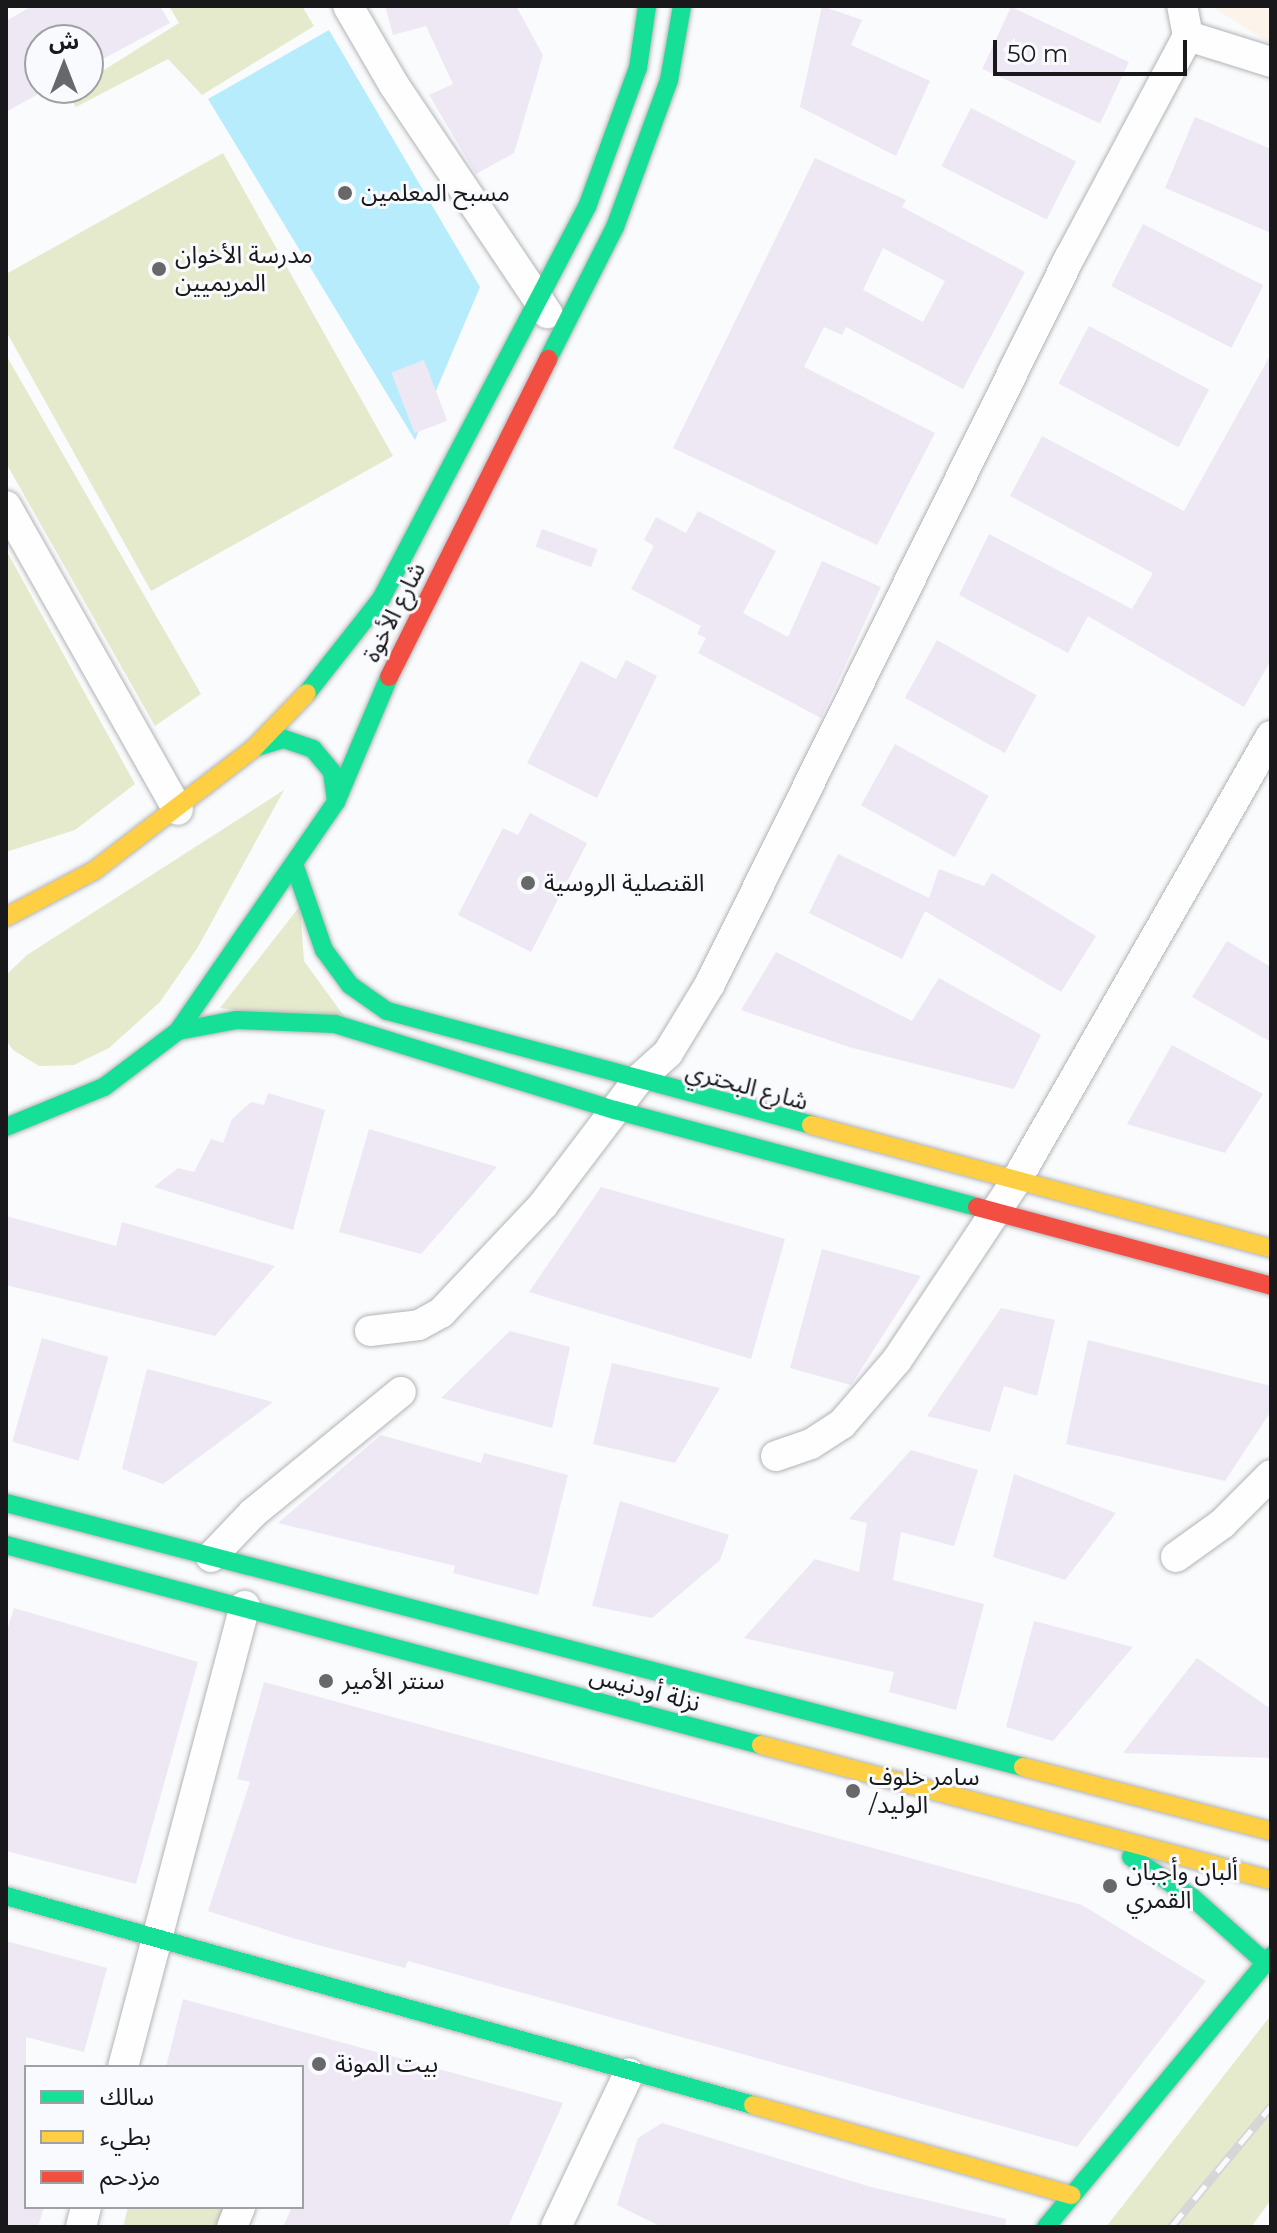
<!DOCTYPE html>
<html>
<head>
<meta charset="utf-8">
<style>
  body { margin:0 }
  #map { position:relative; width:1277px; height:2233px; overflow:hidden; background:#fafbfd; font-family:Montserrat,"Noto Sans Arabic",sans-serif }
  div>[style] { position:absolute }
  [style*='--x'] { left:calc(var(--x)*1px); top:calc(var(--y)*1px); width:calc(var(--w)*1px); rotate:calc(var(--a)*1deg) }
  .commercial>* { inset:0; background:#fcf3ea }
  .green>* { inset:0; background:#e5eacd }
  .water>* { inset:0; background:#b7ecfd }
  .building>* { inset:0; background:#ede8f4; transform-origin:0 0 }
  .roads { filter:drop-shadow(0 0 2px #b2b4b5) drop-shadow(0 0 2px #b2b4b5) }
  .street>* { height:30px; margin:-15px; padding:0 15px; transform-origin:15px; border-radius:15px; background:#fefeff }
  .fast>* { height:18px; margin:-9px; padding:0 9px; transform-origin:9px; border-radius:9px; background:#16e098 }
  .slow>* { height:18px; margin:-9px; padding:0 9px; transform-origin:9px; border-radius:9px; background:#ffcf43 }
  .jam>* { height:18px; margin:-9px; padding:0 9px; transform-origin:9px; border-radius:9px; background:#f24e42 }
  .rail>* { height:9px; margin-top:-4.5px; transform-origin:0; background:repeating-linear-gradient(90deg,#f9fafe 0 18px,#d6d6d7 0 36px); box-sizing:border-box; border-block:2px solid #d6d6d7 }
  .dots>* { width:22px; height:22px; translate:-50% -50%; box-sizing:border-box; border:4px solid #f9fafe; border-radius:50% }
  span { translate:-50% -50%; white-space:nowrap; text-align:center; line-height:1.15; -webkit-text-stroke:6px #f9fafe; paint-order:stroke }
  .poi-label { font-size:24px; color:#19191b }
  .left { translate:0 -50%; text-align:left }
  .street-label { font-size:24px; color:#19191b }
  .frame { position:absolute; inset:0; border:8px solid #19191b; pointer-events:none }
  .legend { position:absolute; left:24px; top:2065px; width:280px; height:144px; box-sizing:border-box; background:#f9fafe; border:2px solid #9fa0a3; margin:0; padding:10px 14px; list-style:none; font-size:24px; color:#19191b }
  .legend li { display:flex; align-items:center; gap:16px; height:40px }
  .legend b { width:40px; border:2px solid #9fa0a3 }
  .north { position:absolute; left:24px; top:24px; width:80px; height:80px; box-sizing:border-box; background:#f9fafe; border:2px solid #9fa0a3; border-radius:50%; rotate:0deg; font-size:22px; font-weight:700; line-height:32px; text-align:center; color:#19191b }
  .north::after { content:''; display:block; margin:auto; width:28px; height:36px; background:#68686a; clip-path:polygon(50% 0,100% 100%,50% 72%,0 100%) }
  .scale { position:absolute; left:993px; top:40px; width:194px; height:36px; box-sizing:border-box; border:4px solid #19191b; border-top:0; padding-left:10px; font-size:24px; line-height:28px; white-space:nowrap; color:#19191b; -webkit-text-stroke:6px #f9fafe; paint-order:stroke }
</style>
</head>
<body>
<div id="map">
  <div class="commercial">
    <div style="clip-path:polygon(1271px 6px,1271px 44px,1214px 8px,1214px 6px)"></div>
  </div>
  <div class="green">
    <div style="clip-path:polygon(169px 6px,302px 6px,314px 26px,202px 95px,168px 59px,76px 107px,66px 93px,88px 88px,88px 80px,179px 23px)"></div>
    <div style="clip-path:polygon(223px 153px,393px 456px,151px 591px,6px 331px,6px 274px)"></div>
    <div style="clip-path:polygon(6px 355px,201px 694px,155px 726px,6px 463px)"></div>
    <div style="clip-path:polygon(6px 550px,135px 784px,75px 830px,6px 852px)"></div>
    <div style="clip-path:polygon(284px 790px,198px 947px,160px 1002px,109px 1048px,74px 1065px,39px 1066px,13px 1050px,6px 1040px,6px 975px,27px 955px)"></div>
    <div style="clip-path:polygon(300px 906px,304px 961px,349px 1023px,220px 1008px)"></div>
    <div style="clip-path:polygon(1271px 2015px,1271px 2200px,1251px 2227px,1106px 2227px)"></div>
    <div style="clip-path:polygon(128px 2207px,222px 2207px,226px 2213px,218px 2227px,123px 2227px)"></div>
  </div>
  <div class="water">
    <div style="clip-path:polygon(329px 30px,480px 287px,415px 440px,208px 99px)"></div>
  </div>
  <div class="building">
    <div style="clip-path:polygon(32px 6px,160px 6px,170px 23px,88px 67px,88px 40px,40px 40px,40px 93px,6px 112px,6px 21px)"></div>
    <div style="clip-path:polygon(385px 6px,516px 6px,543px 55px,514px 153px,476px 174px,429px 95px,453px 84px,426px 26px,393px 35px)"></div>
    <div style="clip-path:polygon(822px 6px,862px 20px,851px 45px,930px 81px,896px 156px,800px 107px)"></div>
    <div style="left:1011px;top:7px;width:130px;height:68px;rotate:25deg"></div>
    <div style="left:971px;top:108px;width:118px;height:65px;rotate:27deg"></div>
    <div style="clip-path:polygon(1195px 117px,1271px 149px,1271px 233px,1165px 188px)"></div>
    <div style="clip-path:polygon(evenodd,815px 158px,906px 200px,902px 207px,1025px 272px,963px 389px,846px 327px,842px 335px,824px 327px,804px 367px,935px 433px,877px 545px,673px 448px,815px 158px,883px 248px,945px 281px,923px 322px,863px 290px,883px 248px)"></div>
    <div style="left:1143px;top:224px;width:135px;height:70px;rotate:27deg"></div>
    <div style="left:1089px;top:326px;width:136px;height:65px;rotate:28deg"></div>
    <div style="clip-path:polygon(1271px 354px,1271px 660px,1244px 707px,1088px 616px,1068px 653px,959px 595px,989px 534px,1132px 609px,1153px 573px,1010px 496px,1042px 436px,1184px 511px)"></div>
    <div style="left:424px;top:360px;width:65px;height:35px;rotate:69deg"></div>
    <div style="clip-path:polygon(698px 511px,776px 551px,743px 613px,788px 637px,822px 561px,881px 587px,821px 718px,698px 653px,706px 638px,697px 634px,701px 626px,631px 589px,654px 546px,644px 540px,656px 517px,686px 533px)"></div>
    <div style="left:542px;top:529px;width:59px;height:19px;rotate:20deg"></div>
    <div style="left:937px;top:640px;width:114px;height:66px;rotate:29deg"></div>
    <div style="clip-path:polygon(626px 660px,657px 676px,597px 798px,527px 763px,581px 661px,616px 679px)"></div>
    <div style="left:895px;top:744px;width:107px;height:70px;rotate:29deg"></div>
    <div style="clip-path:polygon(530px 813px,587px 843px,531px 952px,458px 915px,503px 828px,518px 835px)"></div>
    <div style="clip-path:polygon(838px 854px,929px 898px,939px 869px,984px 886px,992px 873px,1096px 936px,1061px 992px,925px 911px,902px 959px,809px 913px)"></div>
    <div style="clip-path:polygon(1227px 941px,1271px 967px,1271px 1042px,1192px 997px)"></div>
    <div style="clip-path:polygon(776px 952px,912px 1021px,939px 978px,1041px 1035px,1014px 1089px,849px 1047px,741px 1010px)"></div>
    <div style="clip-path:polygon(1172px 1045px,1263px 1094px,1225px 1153px,1127px 1124px)"></div>
    <div style="clip-path:polygon(268px 1093px,325px 1110px,293px 1230px,154px 1187px,178px 1168px,194px 1172px,211px 1139px,223px 1143px,232px 1119px,251px 1102px,264px 1105px)"></div>
    <div style="clip-path:polygon(369px 1129px,497px 1167px,421px 1254px,339px 1232px)"></div>
    <div style="clip-path:polygon(601px 1187px,785px 1239px,751px 1359px,529px 1292px)"></div>
    <div style="clip-path:polygon(6px 1216px,116px 1246px,122px 1222px,275px 1266px,215px 1336px,6px 1285px)"></div>
    <div style="clip-path:polygon(822px 1249px,921px 1276px,851px 1385px,790px 1368px)"></div>
    <div style="clip-path:polygon(1001px 1308px,1055px 1320px,1037px 1396px,1004px 1386px,990px 1432px,927px 1416px)"></div>
    <div style="clip-path:polygon(510px 1331px,570px 1347px,552px 1428px,441px 1398px)"></div>
    <div style="left:42px;top:1338px;width:69px;height:108px;rotate:16deg"></div>
    <div style="clip-path:polygon(1088px 1340px,1271px 1386px,1271px 1411px,1225px 1481px,1066px 1444px)"></div>
    <div style="clip-path:polygon(612px 1363px,720px 1388px,675px 1463px,593px 1444px)"></div>
    <div style="clip-path:polygon(147px 1369px,273px 1402px,163px 1484px,122px 1469px)"></div>
    <div style="clip-path:polygon(381px 1435px,481px 1463px,484px 1453px,568px 1475px,538px 1595px,453px 1573px,455px 1566px,278px 1523px)"></div>
    <div style="clip-path:polygon(911px 1450px,978px 1470px,954px 1546px,901px 1532px,893px 1580px,984px 1604px,956px 1710px,889px 1692px,894px 1672px,744px 1638px,815px 1559px,859px 1572px,867px 1523px,849px 1519px)"></div>
    <div style="clip-path:polygon(1014px 1474px,1116px 1513px,1065px 1580px,993px 1557px)"></div>
    <div style="clip-path:polygon(620px 1501px,729px 1535px,720px 1560px,652px 1618px,592px 1606px)"></div>
    <div style="clip-path:polygon(14px 1608px,198px 1662px,136px 1884px,6px 1851px,6px 1634px)"></div>
    <div style="clip-path:polygon(1034px 1621px,1133px 1647px,1053px 1741px,1006px 1727px)"></div>
    <div style="clip-path:polygon(1197px 1658px,1271px 1709px,1271px 1758px,1123px 1753px)"></div>
    <div style="clip-path:polygon(264px 1682px,1082px 1905px,1206px 1981px,1077px 2147px,408px 1961px,405px 1968px,292px 1938px,208px 1911px,250px 1782px,237px 1779px)"></div>
    <div style="clip-path:polygon(6px 1941px,107px 1968px,84px 2052px,26px 2037px,26px 2207px,44px 2207px,38px 2227px,6px 2227px)"></div>
    <div style="clip-path:polygon(183px 1999px,563px 2103px,508px 2227px,283px 2227px,292px 2207px,302px 2207px,302px 2067px,166px 2067px)"></div>
    <div style="clip-path:polygon(662px 2123px,871px 2187px,1006px 2219px,1005px 2227px,662px 2227px,617px 2205px,638px 2138px)"></div>
  </div>
  <div class="roads">
    <div class="street">
      <div style="--x:348;--y:6;--w:91;--a:59.8"></div>
      <div style="--x:394;--y:85;--w:275;--a:56.1"></div>
      <div style="--x:1188;--y:36;--w:87;--a:17.4"></div>
      <div style="--x:6;--y:506;--w:349;--a:60.5"></div>
      <div style="--x:370;--y:1331;--w:49;--a:-7"></div>
      <div style="--x:419;--y:1325;--w:25;--a:-29"></div>
      <div style="--x:441;--y:1313;--w:149;--a:-46.6"></div>
      <div style="--x:543;--y:1205;--w:156;--a:-52.8"></div>
      <div style="--x:637;--y:1081;--w:42;--a:-42.1"></div>
      <div style="--x:668;--y:1053;--w:81;--a:-58.7"></div>
      <div style="--x:710;--y:984;--w:811;--a:-63.66"></div>
      <div style="--x:1070;--y:257;--w:251;--a:-61.9"></div>
      <div style="--x:1188;--y:36;--w:31;--a:-101"></div>
      <div style="--x:776;--y:1456;--w:37;--a:-19"></div>
      <div style="--x:811;--y:1444;--w:37;--a:-33"></div>
      <div style="--x:842;--y:1424;--w:84;--a:-49.3"></div>
      <div style="--x:897;--y:1360;--w:215;--a:-56.4"></div>
      <div style="--x:1016;--y:1181;--w:513;--a:-60.19"></div>
      <div style="--x:211;--y:1557;--w:61;--a:-46.3"></div>
      <div style="--x:253;--y:1513;--w:191;--a:-39.3"></div>
      <div style="--x:1176;--y:1557;--w:57;--a:-35.7"></div>
      <div style="--x:1222;--y:1524;--w:69;--a:-45"></div>
      <div style="--x:123;--y:2067;--w:477;--a:-75.2"></div>
      <div style="--x:81;--y:2227;--w:21;--a:-76"></div>
      <div style="--x:232;--y:2227;--w:22;--a:-68"></div>
      <div style="--x:556;--y:2227;--w:170;--a:-64.6"></div>
    </div>
    <div class="fast">
      <div style="--x:548;--y:359;--w:148;--a:-63.1"></div>
      <div style="--x:615;--y:227;--w:157;--a:-69.8"></div>
      <div style="--x:669;--y:80;--w:75;--a:-80"></div>
      <div style="--x:307;--y:693;--w:120;--a:-51.8"></div>
      <div style="--x:381;--y:599;--w:443;--a:-62.3"></div>
      <div style="--x:587;--y:207;--w:148;--a:-69.9"></div>
      <div style="--x:638;--y:68;--w:63;--a:-81.7"></div>
      <div style="--x:254;--y:748;--w:31;--a:-17"></div>
      <div style="--x:284;--y:739;--w:31;--a:19"></div>
      <div style="--x:313;--y:749;--w:30;--a:50"></div>
      <div style="--x:332;--y:772;--w:30;--a:82"></div>
      <div style="--x:294;--y:864;--w:91;--a:70.8"></div>
      <div style="--x:324;--y:950;--w:44;--a:53.4"></div>
      <div style="--x:350;--y:985;--w:45;--a:35.1"></div>
      <div style="--x:387;--y:1011;--w:439;--a:15"></div>
      <div style="--x:178;--y:1031;--w:60;--a:-10.6"></div>
      <div style="--x:237;--y:1020;--w:98;--a:2.3"></div>
      <div style="--x:335;--y:1024;--w:293;--a:17.1"></div>
      <div style="--x:615;--y:1110;--w:375;--a:15"></div>
      <div style="--x:6;--y:1127;--w:106;--a:-22.2"></div>
      <div style="--x:104;--y:1087;--w:93;--a:-37.1"></div>
      <div style="--x:178;--y:1031;--w:278;--a:-55.4"></div>
      <div style="--x:336;--y:802;--w:136;--a:-67"></div>
      <div style="--x:6;--y:1503;--w:1051;--a:14.55"></div>
      <div style="--x:6;--y:1545;--w:781;--a:14.84"></div>
      <div style="--x:1131;--y:1857;--w:74;--a:33.5"></div>
      <div style="--x:1193;--y:1898;--w:98;--a:41.7"></div>
      <div style="--x:6;--y:1896;--w:776;--a:15.63"></div>
      <div style="--x:1046;--y:2227;--w:352;--a:-50.3"></div>
    </div>
    <div class="slow">
      <div style="--x:6;--y:917;--w:101;--a:-27.8"></div>
      <div style="--x:95;--y:870;--w:200;--a:-37.5"></div>
      <div style="--x:254;--y:748;--w:76;--a:-46.1"></div>
      <div style="--x:811;--y:1125;--w:476;--a:15"></div>
      <div style="--x:761;--y:1745;--w:528;--a:14.83"></div>
      <div style="--x:1023;--y:1767;--w:256;--a:14.5"></div>
      <div style="--x:753;--y:2105;--w:331;--a:15.8"></div>
    </div>
    <div class="jam">
      <div style="--x:389;--y:677;--w:356;--a:-63.4"></div>
      <div style="--x:977;--y:1207;--w:304;--a:15"></div>
    </div>
  </div>
  <div class="rail">
    <div style="--x:1171;--y:2227;--w:157;--a:-50.4"></div>
  </div>
  <div class="dots">
    <div style="left:345px;top:193px;background:#68686a"></div>
    <div style="left:159px;top:269px;background:#68686a"></div>
    <div style="left:528px;top:883px;background:#68686a"></div>
    <div style="left:326px;top:1681px;background:#68686a"></div>
    <div style="left:853px;top:1791px;background:#68686a"></div>
    <div style="left:1110px;top:1886px;background:#68686a"></div>
    <div style="left:319px;top:2064px;background:#68686a"></div>
  </div>
  <div class="poi-label">
    <span class="left" style="left:361px;top:193px">مسبح المعلمين</span>
    <span class="left" style="left:175px;top:269px">مدرسة الأخوان<br>المريميين</span>
    <span class="left" style="left:544px;top:883px">القنصلية الروسية</span>
    <span class="left" style="left:342px;top:1681px">سنتر الأمير</span>
    <span class="left" style="left:869px;top:1791px">سامر خلوف<br>/الوليد</span>
    <span class="left" style="left:1126px;top:1886px">ألبان وأجبان<br>القمري</span>
    <span class="left" style="left:335px;top:2064px">بيت المونة</span>
  </div>
  <div class="street-label">
    <span style="left:394px;top:612px;rotate:-63deg">شارع الأخوة</span>
    <span style="left:747px;top:1086px;rotate:15deg">شارع البحتري</span>
    <span style="left:645px;top:1689px;rotate:15deg">نزلة أودنيس</span>
  </div>
  <div class="frame"></div>
  <ul class="legend">
  <li><b style="height:10px;background:#16e098"></b>سالك</li>
  <li><b style="height:10px;background:#ffcf43"></b>بطيء</li>
  <li><b style="height:10px;background:#f24e42"></b>مزدحم</li>
  </ul>
  <div class="north">ش</div>
  <div class="scale">50 m</div>
</div>
</body>
</html>
